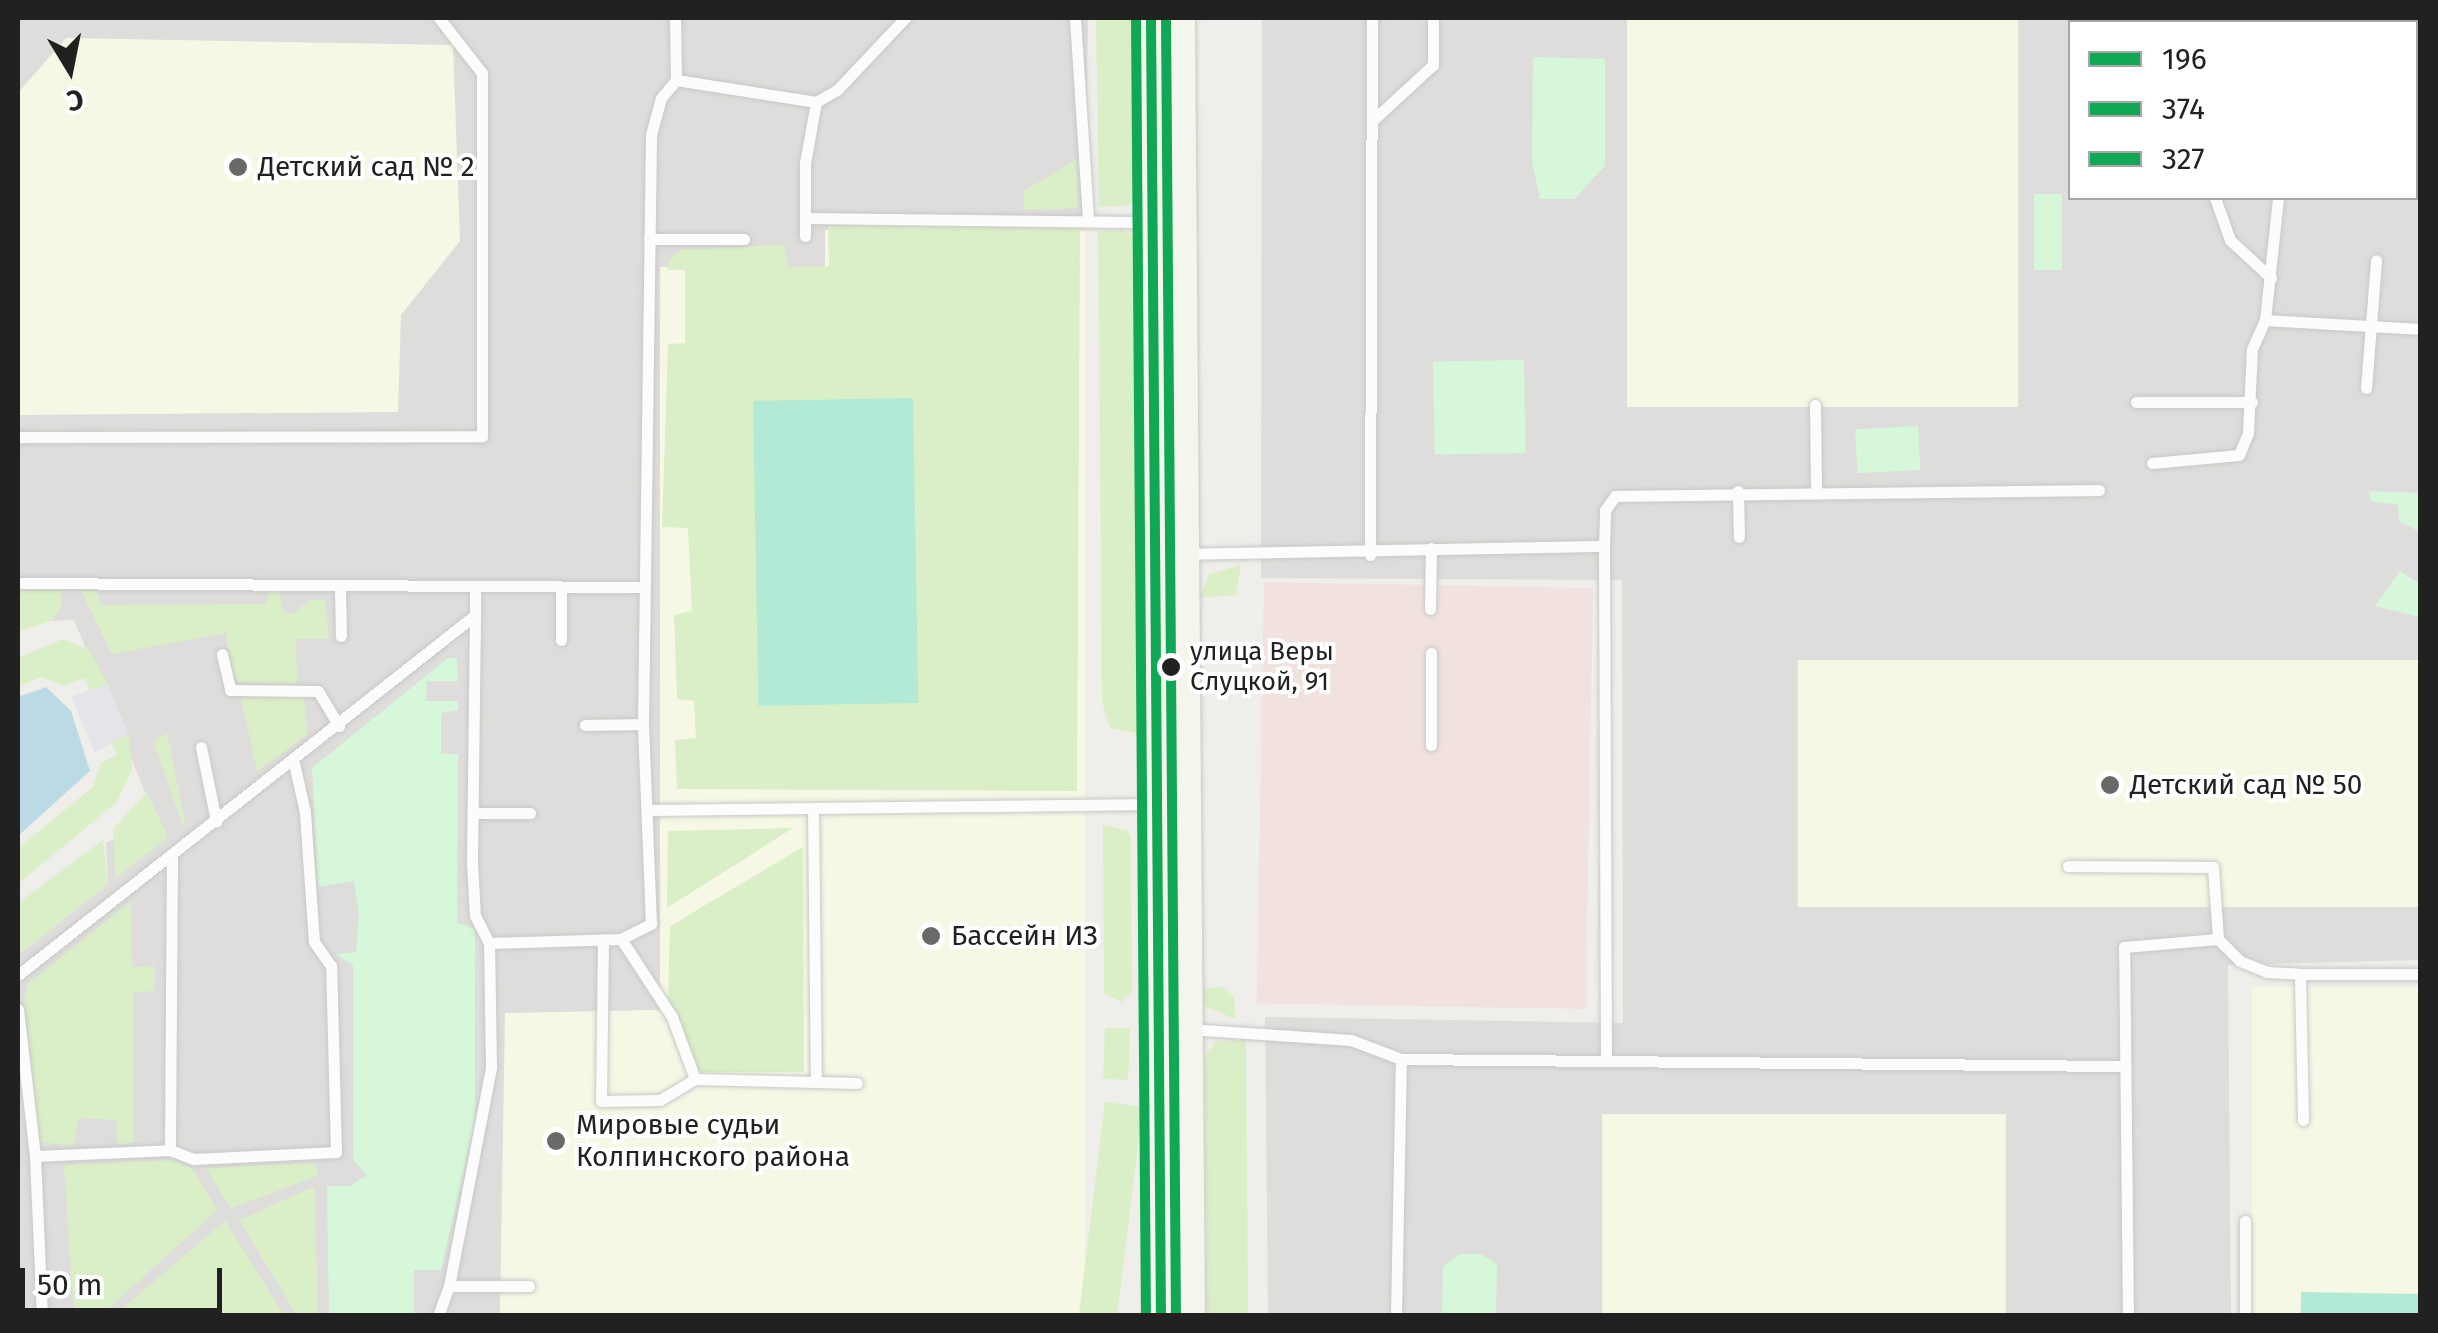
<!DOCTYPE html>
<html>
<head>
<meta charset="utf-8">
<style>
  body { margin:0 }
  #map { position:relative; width:2438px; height:1333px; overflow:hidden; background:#efeeea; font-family:"Fira Sans",sans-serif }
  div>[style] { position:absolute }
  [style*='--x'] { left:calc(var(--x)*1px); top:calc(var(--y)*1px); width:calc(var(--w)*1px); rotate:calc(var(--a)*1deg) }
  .residential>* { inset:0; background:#dedddb }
  .commercial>* { inset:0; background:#f1e2df; transform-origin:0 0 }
  .education>* { inset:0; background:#f7f7e6; transform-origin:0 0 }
  .grass>* { inset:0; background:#daefc7; transform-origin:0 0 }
  .park>* { inset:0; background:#d6f7d9; transform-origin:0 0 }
  .pitch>* { inset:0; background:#b2ead6; transform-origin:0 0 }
  .plaza>* { inset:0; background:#e5e4e9 }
  .water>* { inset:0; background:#bbdae5 }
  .roads { filter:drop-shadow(0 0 2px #c8c8c6) drop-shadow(0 0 2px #c8c8c6) }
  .lane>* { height:11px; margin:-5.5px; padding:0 5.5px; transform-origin:5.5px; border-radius:5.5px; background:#fdfcfc }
  .secondary>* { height:30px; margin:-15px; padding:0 15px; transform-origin:15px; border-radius:15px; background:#f4f5ec }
  .bus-1>* { height:10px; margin:-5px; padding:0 5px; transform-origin:5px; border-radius:5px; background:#10a855 }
  .bus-2>* { height:10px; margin:-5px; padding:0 5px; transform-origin:5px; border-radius:5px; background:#10a855 }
  .bus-3>* { height:10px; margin:-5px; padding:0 5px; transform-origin:5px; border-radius:5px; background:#10a855 }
  .dots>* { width:28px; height:28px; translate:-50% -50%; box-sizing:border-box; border:5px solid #fff; border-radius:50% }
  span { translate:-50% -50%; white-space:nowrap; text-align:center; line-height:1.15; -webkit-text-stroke:8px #fff; paint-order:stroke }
  .bus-label { font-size:26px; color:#212121 }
  .left { translate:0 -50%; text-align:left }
  .poi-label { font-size:28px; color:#212121 }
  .frame { position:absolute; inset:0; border:20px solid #212121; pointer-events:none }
  .legend { position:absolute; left:2068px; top:20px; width:350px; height:180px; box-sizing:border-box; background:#fff; border:2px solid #a6a6a6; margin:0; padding:12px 18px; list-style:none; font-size:30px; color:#212121 }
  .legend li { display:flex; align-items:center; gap:20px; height:50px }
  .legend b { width:50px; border:2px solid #a6a6a6 }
  .north { position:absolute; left:20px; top:20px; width:100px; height:100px; -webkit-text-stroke:8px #fff; paint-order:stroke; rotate:170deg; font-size:28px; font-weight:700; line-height:40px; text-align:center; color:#212121 }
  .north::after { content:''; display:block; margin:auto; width:35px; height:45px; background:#212121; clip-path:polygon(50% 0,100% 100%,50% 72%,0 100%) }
  .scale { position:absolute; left:20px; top:1268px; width:202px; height:45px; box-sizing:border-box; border:5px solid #212121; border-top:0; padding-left:12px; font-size:30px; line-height:35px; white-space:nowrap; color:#212121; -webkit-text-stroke:8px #fff; paint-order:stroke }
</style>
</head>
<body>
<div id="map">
  <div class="residential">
    <div style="clip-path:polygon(18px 18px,1088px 18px,1085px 230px,826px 230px,825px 268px,660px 268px,660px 1010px,506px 1014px,500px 1315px,18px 1315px,18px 955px,108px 884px,106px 843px,157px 821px,74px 620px,18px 622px)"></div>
    <div style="clip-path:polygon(1262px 18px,2253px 18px,2070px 22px,2070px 198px,2416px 198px,2416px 90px,2420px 91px,2420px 960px,2228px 965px,2231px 1315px,1268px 1315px,1265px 1017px,1623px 1023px,1622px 580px,1261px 578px)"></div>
  </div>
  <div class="commercial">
    <div style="left:1593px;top:588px;width:421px;height:329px;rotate:91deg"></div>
  </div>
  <div class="education">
    <div style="left:1627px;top:18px;width:391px;height:389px"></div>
    <div style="clip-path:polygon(66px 38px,453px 45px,460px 241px,401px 315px,398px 412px,18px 415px,18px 93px)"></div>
    <div style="clip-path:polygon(825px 230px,1085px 230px,1085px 1315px,500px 1316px,505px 1013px,660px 1010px,660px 267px,825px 268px)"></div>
    <div style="left:2420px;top:660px;width:247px;height:622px;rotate:90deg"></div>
    <div style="left:2420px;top:987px;width:328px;height:168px;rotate:90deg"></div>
    <div style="left:2006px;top:1114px;width:201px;height:404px;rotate:90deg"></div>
  </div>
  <div class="grass">
    <div style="clip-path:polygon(1096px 18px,1134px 18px,1136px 202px,1124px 206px,1099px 207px)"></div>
    <div style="clip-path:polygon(1076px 160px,1078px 208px,1024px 210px,1024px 191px)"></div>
    <div style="clip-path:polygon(828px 225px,1080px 226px,1077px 791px,677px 789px,675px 740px,696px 738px,694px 701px,677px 699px,674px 615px,692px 611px,688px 528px,662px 527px,668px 344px,685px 343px,685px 270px,667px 270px,669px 261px,681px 250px,785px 245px,787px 267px,829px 266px)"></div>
    <div style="clip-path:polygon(1122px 230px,1136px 237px,1140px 734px,1110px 728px,1102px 702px,1098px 231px)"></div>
    <div style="clip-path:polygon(1241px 565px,1236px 595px,1199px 598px,1209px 574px)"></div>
    <div style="clip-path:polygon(18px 586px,61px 586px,62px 605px,53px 620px,18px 632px)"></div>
    <div style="clip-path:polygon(79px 586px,93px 586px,102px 605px,265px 604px,272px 589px,279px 590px,283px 611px,292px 615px,310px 600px,325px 600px,329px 639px,296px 639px,297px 683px,240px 683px,232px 677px,226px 633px,112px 654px)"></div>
    <div style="clip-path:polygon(63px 639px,89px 650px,108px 685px,91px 693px,84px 678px,65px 686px,41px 677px,18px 687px,18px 658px)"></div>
    <div style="clip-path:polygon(304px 695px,307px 735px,257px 771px,241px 697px)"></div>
    <div style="clip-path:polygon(128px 733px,132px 769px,117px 802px,18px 884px,18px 848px,93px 787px,101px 763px,117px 755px,111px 741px)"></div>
    <div style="clip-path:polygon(167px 733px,185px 824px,183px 825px,153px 741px)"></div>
    <div style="clip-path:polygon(147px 792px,168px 837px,115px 878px,113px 829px)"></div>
    <div style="clip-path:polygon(1103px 825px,1128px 831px,1131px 840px,1132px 992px,1121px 1002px,1104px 993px)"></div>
    <div style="clip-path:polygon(793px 828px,667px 908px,668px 831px)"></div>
    <div style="clip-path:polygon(103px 840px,108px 884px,18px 955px,18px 903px)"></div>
    <div style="clip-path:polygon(803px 847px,804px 1072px,699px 1072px,668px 997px,670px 926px)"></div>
    <div style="clip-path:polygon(130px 902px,132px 967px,154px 966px,154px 991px,134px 992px,134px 1142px,118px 1145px,117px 1120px,79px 1118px,73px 1146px,39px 1142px,24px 1001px,28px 984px)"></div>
    <div style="clip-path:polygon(1222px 987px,1234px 997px,1235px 1019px,1204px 1006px,1203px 988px)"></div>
    <div style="left:1105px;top:1028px;width:25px;height:51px;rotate:2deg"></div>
    <div style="clip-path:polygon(1246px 1040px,1248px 1315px,1207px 1315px,1205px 1057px,1215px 1042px)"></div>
    <div style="left:1105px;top:1102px;width:38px;height:213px;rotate:7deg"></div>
    <div style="clip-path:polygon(172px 1160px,193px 1169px,217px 1210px,101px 1315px,74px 1315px,64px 1165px)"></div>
    <div style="clip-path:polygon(316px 1163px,317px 1176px,231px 1208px,206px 1168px)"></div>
    <div style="clip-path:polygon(314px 1187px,318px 1315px,297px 1315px,239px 1220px)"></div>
    <div style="clip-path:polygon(225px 1221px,284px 1315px,115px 1315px)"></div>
  </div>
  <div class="park">
    <div style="clip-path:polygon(1533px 57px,1605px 59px,1605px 166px,1574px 199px,1540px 199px,1532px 161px)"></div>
    <div style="left:2034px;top:194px;width:28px;height:76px"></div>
    <div style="left:1524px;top:360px;width:93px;height:91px;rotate:89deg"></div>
    <div style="left:1918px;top:426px;width:44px;height:63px;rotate:87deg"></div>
    <div style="clip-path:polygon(2369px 491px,2420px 493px,2420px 532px,2399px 521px,2398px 505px,2371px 501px)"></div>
    <div style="clip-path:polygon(2400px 571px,2420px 584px,2420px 617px,2375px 606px)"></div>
    <div style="clip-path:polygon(448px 658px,457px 658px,458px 681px,427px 681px,426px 701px,458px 701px,458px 710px,441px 713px,441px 754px,458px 754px,457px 923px,475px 929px,475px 1121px,441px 1270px,414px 1270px,414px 1315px,329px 1315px,327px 1186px,350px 1186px,367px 1175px,353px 1159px,353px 965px,335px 954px,356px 952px,359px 915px,354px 881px,318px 887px,312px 768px)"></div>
    <div style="clip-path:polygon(1460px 1254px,1481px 1254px,1497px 1264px,1496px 1315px,1442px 1315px,1443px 1266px)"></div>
  </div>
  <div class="pitch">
    <div style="left:913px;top:398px;width:305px;height:160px;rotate:89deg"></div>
    <div style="left:2301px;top:1292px;width:119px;height:23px;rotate:1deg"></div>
  </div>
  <div class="plaza">
    <div style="clip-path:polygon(108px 685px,128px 733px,95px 753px,71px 696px)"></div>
  </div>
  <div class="water">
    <div style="clip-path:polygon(46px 687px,71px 711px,90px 771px,18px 836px,18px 697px)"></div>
  </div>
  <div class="roads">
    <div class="lane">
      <div style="--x:1075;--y:18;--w:203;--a:86.3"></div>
      <div style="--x:2150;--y:18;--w:4;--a:76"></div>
      <div style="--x:676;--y:80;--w:142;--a:8.9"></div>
      <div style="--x:816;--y:102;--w:62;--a:100.2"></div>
      <div style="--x:805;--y:163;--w:73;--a:90"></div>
      <div style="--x:816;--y:102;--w:24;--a:-30"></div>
      <div style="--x:837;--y:90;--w:99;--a:-46.6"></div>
      <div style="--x:1372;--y:121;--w:83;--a:-42.6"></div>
      <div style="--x:1433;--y:65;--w:47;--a:-90"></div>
      <div style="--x:2416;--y:124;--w:4;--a:14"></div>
      <div style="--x:2215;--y:198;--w:45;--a:70.3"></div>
      <div style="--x:2230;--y:240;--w:56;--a:42.8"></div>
      <div style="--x:805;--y:218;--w:348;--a:0.7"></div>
      <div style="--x:649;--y:239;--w:95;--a:0"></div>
      <div style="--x:2265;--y:320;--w:155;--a:3.3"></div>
      <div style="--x:2366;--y:388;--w:128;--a:-85.5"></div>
      <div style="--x:2136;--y:402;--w:116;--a:0"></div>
      <div style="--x:1815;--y:405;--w:86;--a:89.3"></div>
      <div style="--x:18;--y:437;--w:464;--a:-0.1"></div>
      <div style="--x:482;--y:436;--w:363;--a:-90"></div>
      <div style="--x:482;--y:73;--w:70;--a:-128"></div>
      <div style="--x:2152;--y:463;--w:87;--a:-5.3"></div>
      <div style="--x:2239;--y:455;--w:24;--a:-68"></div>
      <div style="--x:2248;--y:433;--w:84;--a:-87.3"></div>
      <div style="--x:2252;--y:349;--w:32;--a:-66"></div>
      <div style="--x:2265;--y:320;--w:123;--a:-83.9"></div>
      <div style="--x:1738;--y:491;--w:46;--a:88.8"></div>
      <div style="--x:1183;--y:554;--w:421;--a:-1.1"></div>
      <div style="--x:1370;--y:555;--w:537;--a:-89.79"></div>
      <div style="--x:18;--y:583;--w:626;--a:0.37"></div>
      <div style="--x:561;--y:588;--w:52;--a:90"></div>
      <div style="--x:340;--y:590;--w:46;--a:88.8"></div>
      <div style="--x:1430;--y:609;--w:61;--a:-89.1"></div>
      <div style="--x:222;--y:654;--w:37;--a:77"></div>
      <div style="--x:230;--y:690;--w:88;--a:0.7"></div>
      <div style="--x:318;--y:691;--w:41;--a:59"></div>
      <div style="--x:585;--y:725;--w:58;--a:-1"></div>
      <div style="--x:1431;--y:745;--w:92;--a:-90"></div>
      <div style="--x:201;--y:747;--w:76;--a:78.5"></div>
      <div style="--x:813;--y:808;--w:273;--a:89.4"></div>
      <div style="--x:651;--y:810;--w:505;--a:-0.68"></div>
      <div style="--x:473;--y:813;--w:57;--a:0"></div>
      <div style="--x:172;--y:857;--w:293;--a:90.4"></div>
      <div style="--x:170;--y:1150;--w:26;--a:21"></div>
      <div style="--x:194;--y:1159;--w:142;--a:-2.8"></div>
      <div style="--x:336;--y:1152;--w:186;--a:-91.5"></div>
      <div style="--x:331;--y:966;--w:29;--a:-125"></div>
      <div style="--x:314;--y:942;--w:130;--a:-94"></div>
      <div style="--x:305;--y:812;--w:50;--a:-102.7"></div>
      <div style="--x:2068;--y:866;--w:145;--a:0.4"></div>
      <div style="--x:2213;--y:867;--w:72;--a:86"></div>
      <div style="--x:621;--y:939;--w:93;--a:56.8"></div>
      <div style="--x:672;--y:1017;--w:66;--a:69.6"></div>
      <div style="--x:695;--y:1079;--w:162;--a:1.4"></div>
      <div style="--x:603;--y:940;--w:161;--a:90.7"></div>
      <div style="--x:601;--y:1101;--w:59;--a:-1"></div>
      <div style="--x:660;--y:1100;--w:41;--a:-31"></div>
      <div style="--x:489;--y:943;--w:132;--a:-1.7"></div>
      <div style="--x:621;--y:939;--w:34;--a:-27"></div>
      <div style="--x:651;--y:924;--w:200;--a:-92.3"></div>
      <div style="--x:643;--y:724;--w:589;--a:-89.22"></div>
      <div style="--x:651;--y:135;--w:38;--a:-75"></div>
      <div style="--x:661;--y:98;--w:23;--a:-50"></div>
      <div style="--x:676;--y:80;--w:62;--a:-90.9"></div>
      <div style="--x:18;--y:975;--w:582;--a:-38.23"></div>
      <div style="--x:475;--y:615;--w:25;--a:-90"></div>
      <div style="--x:18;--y:1009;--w:148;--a:83.4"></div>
      <div style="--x:35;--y:1156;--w:160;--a:87.5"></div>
      <div style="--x:1188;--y:1029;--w:163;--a:3.9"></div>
      <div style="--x:1351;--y:1040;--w:53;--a:20.8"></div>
      <div style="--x:1401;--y:1059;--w:722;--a:0.56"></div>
      <div style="--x:1606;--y:1061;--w:515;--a:-90.22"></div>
      <div style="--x:1604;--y:546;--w:36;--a:-88"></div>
      <div style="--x:1605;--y:510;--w:17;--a:-54"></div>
      <div style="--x:1615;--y:496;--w:484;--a:-0.7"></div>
      <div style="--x:2303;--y:1120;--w:146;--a:-91.2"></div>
      <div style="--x:2300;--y:974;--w:120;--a:0"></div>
      <div style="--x:35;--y:1156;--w:135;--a:-2.5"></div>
      <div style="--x:2245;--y:1221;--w:95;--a:90"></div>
      <div style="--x:449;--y:1286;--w:223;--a:-79.1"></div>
      <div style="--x:491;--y:1067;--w:124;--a:-90.9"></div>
      <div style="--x:489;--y:943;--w:30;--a:-117"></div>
      <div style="--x:475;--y:916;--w:54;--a:-93.2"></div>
      <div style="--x:472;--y:862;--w:247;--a:-89.3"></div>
      <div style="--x:438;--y:1316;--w:32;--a:-70"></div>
      <div style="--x:449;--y:1286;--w:80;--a:0"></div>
      <div style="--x:1396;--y:1316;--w:257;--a:-88.9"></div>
      <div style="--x:2128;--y:1316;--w:369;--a:-90.6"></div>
      <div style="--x:2124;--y:947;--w:94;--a:-4.9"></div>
      <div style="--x:2218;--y:939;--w:31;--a:45"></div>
      <div style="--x:2240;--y:961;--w:29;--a:22"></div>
      <div style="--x:2267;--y:972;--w:33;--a:3"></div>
    </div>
    <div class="secondary">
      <div style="--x:1151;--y:18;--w:1298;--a:89.56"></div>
      <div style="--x:1180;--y:18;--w:1298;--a:89.56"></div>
    </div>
  </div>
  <div class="bus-1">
    <div style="--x:1151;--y:18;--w:1298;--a:89.56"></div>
  </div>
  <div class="bus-2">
    <div style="--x:1136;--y:18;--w:1298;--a:89.56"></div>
  </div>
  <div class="bus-3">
    <div style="--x:1166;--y:18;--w:1298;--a:89.56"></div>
  </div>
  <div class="dots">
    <div style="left:238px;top:167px;background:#696967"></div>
    <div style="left:1171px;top:667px;background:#212121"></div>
    <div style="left:2110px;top:785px;background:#696967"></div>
    <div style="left:931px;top:936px;background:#696967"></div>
    <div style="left:556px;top:1141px;background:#696967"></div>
  </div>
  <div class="bus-label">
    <span class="left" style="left:1190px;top:667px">улица Веры<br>Слуцкой, 91</span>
  </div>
  <div class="poi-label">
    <span class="left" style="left:258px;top:167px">Детский сад № 2</span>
    <span class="left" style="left:2130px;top:785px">Детский сад № 50</span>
    <span class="left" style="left:951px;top:936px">Бассейн ИЗ</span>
    <span class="left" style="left:576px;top:1141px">Мировые судьи<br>Колпинского района</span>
  </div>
  <div class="frame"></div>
  <ul class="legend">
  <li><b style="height:12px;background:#10a855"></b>196</li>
  <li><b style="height:12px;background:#10a855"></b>374</li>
  <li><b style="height:12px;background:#10a855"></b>327</li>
  </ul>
  <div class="north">С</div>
  <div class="scale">50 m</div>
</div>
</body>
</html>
